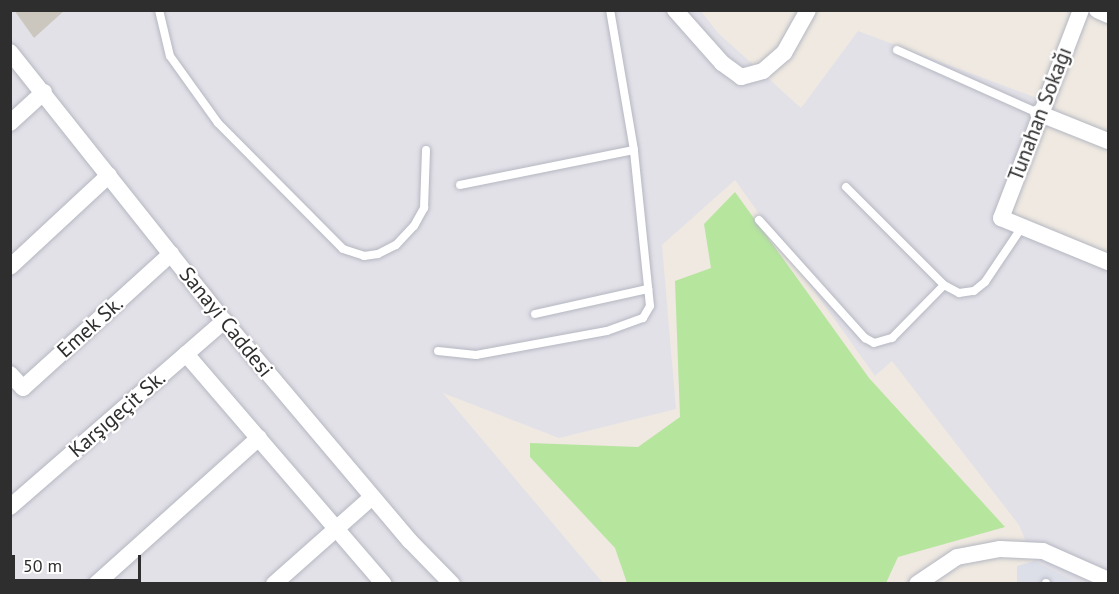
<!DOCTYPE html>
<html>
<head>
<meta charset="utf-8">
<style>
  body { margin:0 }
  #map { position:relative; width:1119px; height:594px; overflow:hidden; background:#efe9e1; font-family:"PT Sans",sans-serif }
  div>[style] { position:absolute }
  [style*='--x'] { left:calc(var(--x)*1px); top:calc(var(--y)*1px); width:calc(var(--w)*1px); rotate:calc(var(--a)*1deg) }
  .industrial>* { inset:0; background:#e3e1e8 }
  .airport>* { inset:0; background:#dcdee8 }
  .green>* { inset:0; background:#b6e59e }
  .building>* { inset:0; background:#cbc7bf }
  .roads { filter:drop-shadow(0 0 2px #b4b7c1) drop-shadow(0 0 2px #b4b7c1) }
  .service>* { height:8px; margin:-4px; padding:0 4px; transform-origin:4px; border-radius:4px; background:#fff }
  .minor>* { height:16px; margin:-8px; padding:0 8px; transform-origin:8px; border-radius:8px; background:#fff }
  span { translate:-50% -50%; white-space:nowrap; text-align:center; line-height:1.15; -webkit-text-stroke:4.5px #fff; paint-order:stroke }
  .street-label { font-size:21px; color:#2e2e2e }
  .frame { position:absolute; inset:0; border:12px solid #2e2e2e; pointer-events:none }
  .scale { position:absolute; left:12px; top:555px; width:129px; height:27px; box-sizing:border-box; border:3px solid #2e2e2e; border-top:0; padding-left:8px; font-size:18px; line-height:21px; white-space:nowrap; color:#2e2e2e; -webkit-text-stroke:4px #fff; paint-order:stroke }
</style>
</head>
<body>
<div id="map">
  <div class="industrial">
    <div style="clip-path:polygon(10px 11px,701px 11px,718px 33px,801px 108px,858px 31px,1045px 101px,1003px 216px,1108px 258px,1108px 583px,1077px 583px,1034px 561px,1019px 525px,892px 361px,875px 376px,735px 180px,662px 245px,676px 409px,559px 438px,443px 393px,603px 583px,11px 583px)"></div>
  </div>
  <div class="airport">
    <div style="clip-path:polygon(1034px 561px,1077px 583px,1017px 583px,1017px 566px)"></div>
  </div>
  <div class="green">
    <div style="clip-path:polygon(735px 192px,869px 378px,1005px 527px,898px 557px,886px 583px,627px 583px,615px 548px,530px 457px,530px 443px,638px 447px,680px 417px,675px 281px,711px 268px,704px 224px)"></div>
  </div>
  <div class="building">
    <div style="clip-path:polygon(14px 10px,65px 10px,34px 38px)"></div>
  </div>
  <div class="roads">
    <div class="service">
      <div style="--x:159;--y:10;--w:47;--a:76.6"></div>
      <div style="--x:170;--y:56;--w:82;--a:54.4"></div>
      <div style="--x:218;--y:123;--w:177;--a:45.2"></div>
      <div style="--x:343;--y:249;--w:22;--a:18"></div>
      <div style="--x:364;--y:256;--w:14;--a:-8"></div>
      <div style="--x:378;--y:254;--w:20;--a:-27"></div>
      <div style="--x:396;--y:245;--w:26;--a:-47"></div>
      <div style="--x:414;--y:226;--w:21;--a:-61"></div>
      <div style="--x:424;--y:208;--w:58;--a:-88"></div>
      <div style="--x:897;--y:50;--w:154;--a:24.1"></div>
      <div style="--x:460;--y:185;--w:177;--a:-11.4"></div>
      <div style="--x:846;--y:187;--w:139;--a:45"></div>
      <div style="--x:944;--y:285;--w:17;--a:28"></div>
      <div style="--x:959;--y:293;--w:15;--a:-8"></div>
      <div style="--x:974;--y:291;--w:14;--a:-39"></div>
      <div style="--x:985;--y:282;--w:66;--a:-56.1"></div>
      <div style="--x:759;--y:220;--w:159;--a:48.1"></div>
      <div style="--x:865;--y:338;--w:10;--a:29"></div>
      <div style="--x:874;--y:343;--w:19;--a:-16"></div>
      <div style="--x:892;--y:338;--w:74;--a:-45.5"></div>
      <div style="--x:535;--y:314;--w:116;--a:-12.5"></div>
      <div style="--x:438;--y:351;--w:38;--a:6"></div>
      <div style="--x:476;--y:355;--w:133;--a:-10.4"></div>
      <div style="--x:607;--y:331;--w:38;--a:-20"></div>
      <div style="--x:643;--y:318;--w:14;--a:-60"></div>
      <div style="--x:650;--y:306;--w:157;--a:-95.9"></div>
      <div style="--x:634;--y:150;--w:142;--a:-99.7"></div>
      <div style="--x:1046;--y:584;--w:1;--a:-90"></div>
    </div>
    <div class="minor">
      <div style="--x:675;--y:10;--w:71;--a:48.4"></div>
      <div style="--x:722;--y:63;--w:24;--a:36"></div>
      <div style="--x:741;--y:77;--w:23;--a:-15"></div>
      <div style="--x:763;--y:71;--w:28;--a:-41"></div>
      <div style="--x:784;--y:53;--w:49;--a:-60.8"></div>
      <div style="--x:1081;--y:10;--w:223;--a:111"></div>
      <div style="--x:1001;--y:218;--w:116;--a:22.4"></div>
      <div style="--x:1097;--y:10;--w:12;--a:24"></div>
      <div style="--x:10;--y:52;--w:344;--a:51.5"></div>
      <div style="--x:224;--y:321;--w:288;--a:49.8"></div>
      <div style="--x:410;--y:541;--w:60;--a:45.7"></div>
      <div style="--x:1038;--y:113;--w:75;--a:21.8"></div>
      <div style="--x:10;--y:123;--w:46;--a:-42.4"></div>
      <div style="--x:10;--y:267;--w:135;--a:-42.9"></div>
      <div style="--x:186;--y:354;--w:303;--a:49.3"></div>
      <div style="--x:10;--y:374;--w:19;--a:47"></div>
      <div style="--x:23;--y:388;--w:200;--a:-42.2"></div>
      <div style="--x:10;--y:507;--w:284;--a:-41"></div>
      <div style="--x:96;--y:584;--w:219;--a:-41.9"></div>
      <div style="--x:274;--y:584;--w:131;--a:-41.6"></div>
      <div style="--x:917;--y:584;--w:48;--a:-34"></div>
      <div style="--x:957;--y:557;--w:44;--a:-10.5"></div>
      <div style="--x:1000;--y:549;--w:43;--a:2.7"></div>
      <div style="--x:1043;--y:551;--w:71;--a:24"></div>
    </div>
  </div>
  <div class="street-label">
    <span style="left:1040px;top:114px;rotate:-69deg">Tunahan Sokağı</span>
    <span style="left:226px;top:322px;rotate:51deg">Sanayi Caddesi</span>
    <span style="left:90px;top:327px;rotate:-42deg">Emek Sk.</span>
    <span style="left:117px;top:414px;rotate:-41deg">Karşıgeçit Sk.</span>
  </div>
  <div class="frame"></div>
  <div class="scale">50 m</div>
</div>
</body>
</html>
